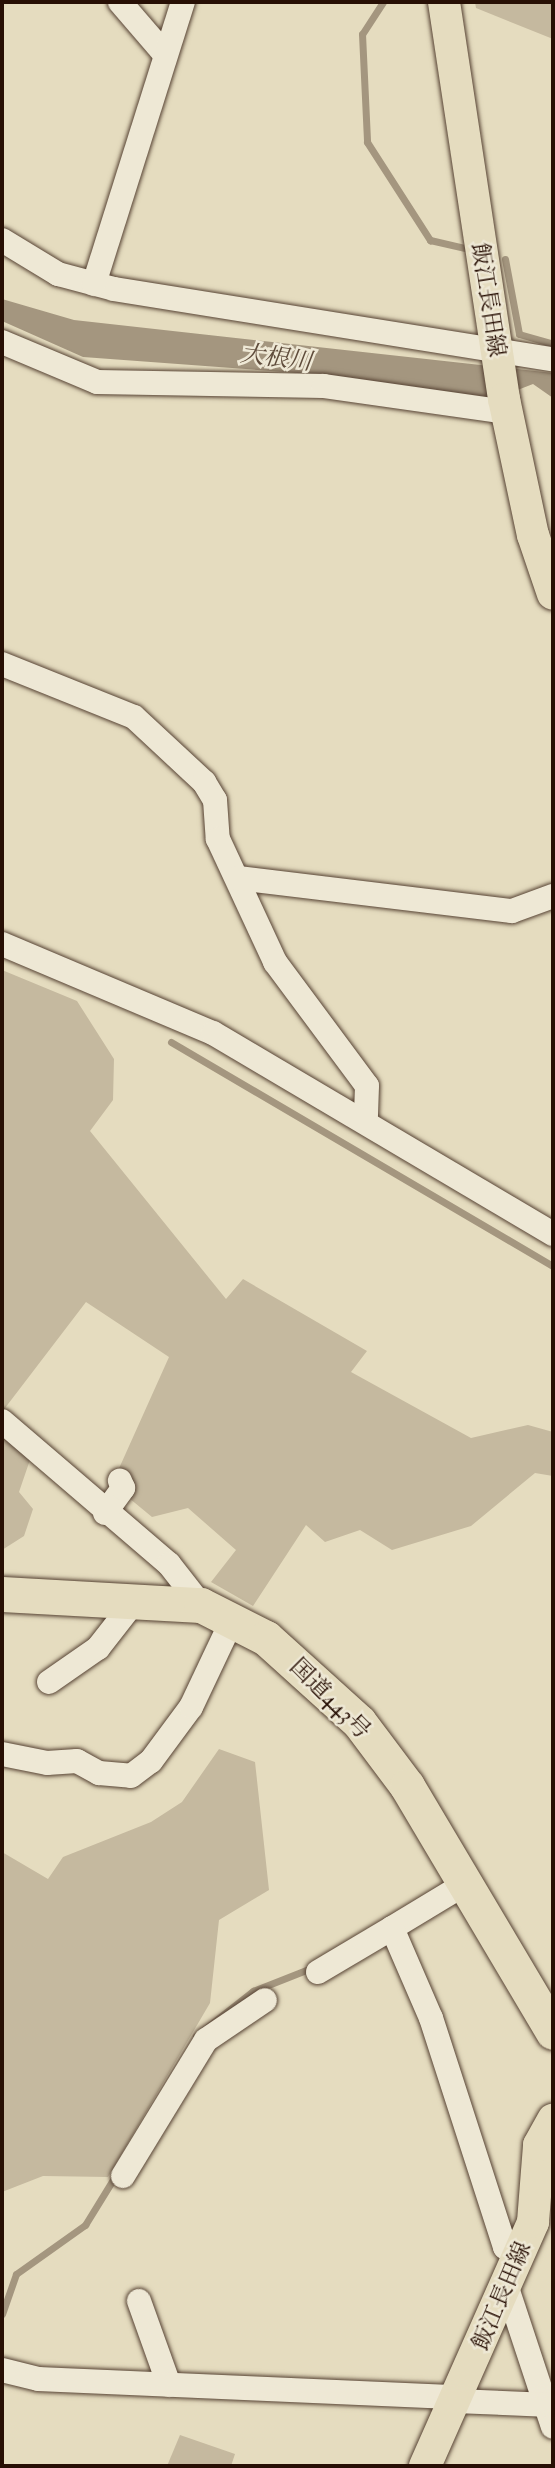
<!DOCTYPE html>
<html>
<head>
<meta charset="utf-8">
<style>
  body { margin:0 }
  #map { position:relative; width:555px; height:2468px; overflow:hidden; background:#e5dcbf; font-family:"IM FELL Double Pica","Noto Serif JP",serif }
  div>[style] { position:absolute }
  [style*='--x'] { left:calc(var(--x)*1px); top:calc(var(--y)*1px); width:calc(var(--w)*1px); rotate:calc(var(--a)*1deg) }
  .green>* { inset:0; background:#c5b99f }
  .water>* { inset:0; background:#a4967f }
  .stream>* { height:7px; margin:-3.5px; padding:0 3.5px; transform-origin:3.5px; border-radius:3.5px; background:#a4967f }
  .roads { filter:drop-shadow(0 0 2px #564233) drop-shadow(0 0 2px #564233) }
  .minor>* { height:24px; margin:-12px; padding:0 12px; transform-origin:12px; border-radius:12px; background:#eee8d5 }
  .major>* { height:32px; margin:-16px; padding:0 16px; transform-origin:16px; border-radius:16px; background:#e5dcbf }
  .highway>* { height:35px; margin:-17.5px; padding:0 17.5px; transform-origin:17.5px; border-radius:17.5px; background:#e5dcbf }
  span { translate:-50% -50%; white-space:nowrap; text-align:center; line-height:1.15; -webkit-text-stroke:5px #eee8d5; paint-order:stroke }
  .street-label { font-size:23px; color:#270f04 }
  .water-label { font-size:24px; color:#5f4c3b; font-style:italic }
  .frame { position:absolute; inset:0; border:4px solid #270f04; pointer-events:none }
</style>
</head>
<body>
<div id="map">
  <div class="green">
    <div style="clip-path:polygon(475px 2px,553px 2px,553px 39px,476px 8px)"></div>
    <div style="clip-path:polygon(2px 970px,77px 1001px,114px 1059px,113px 1100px,90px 1131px,226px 1299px,243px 1279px,367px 1351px,351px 1372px,471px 1438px,528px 1425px,553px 1432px,553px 1476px,535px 1473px,471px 1526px,392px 1550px,360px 1530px,325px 1542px,306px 1525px,253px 1606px,211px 1582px,236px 1550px,188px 1508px,152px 1517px,112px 1484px,169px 1357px,86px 1302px,2px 1412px)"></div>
    <div style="clip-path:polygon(2px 1431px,31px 1457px,19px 1492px,33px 1509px,24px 1536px,2px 1550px)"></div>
    <div style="clip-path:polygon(219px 1749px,255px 1762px,269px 1890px,219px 1920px,210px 2003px,108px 2177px,43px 2176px,2px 2192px,2px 1852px,48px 1879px,63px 1857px,151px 1822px,182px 1802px)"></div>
    <div style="clip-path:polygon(180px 2435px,235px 2454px,231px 2466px,167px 2466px)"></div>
  </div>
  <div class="water">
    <div style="clip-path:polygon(2px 299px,74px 320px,553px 373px,553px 398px,533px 384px,489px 401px,325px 375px,83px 357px,2px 321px)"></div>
  </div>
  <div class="stream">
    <div style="--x:383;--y:2;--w:38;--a:123"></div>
    <div style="--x:362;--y:34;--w:108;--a:87.3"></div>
    <div style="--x:367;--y:142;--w:117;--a:57.3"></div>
    <div style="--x:430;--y:240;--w:35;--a:13"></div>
    <div style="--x:505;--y:259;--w:76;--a:79.4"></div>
    <div style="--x:519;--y:334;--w:35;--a:16"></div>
    <div style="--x:171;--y:1042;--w:443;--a:30.4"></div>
    <div style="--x:196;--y:2036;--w:73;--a:-38.3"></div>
    <div style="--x:253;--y:1991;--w:66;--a:-21.5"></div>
    <div style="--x:2;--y:2314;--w:42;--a:-70.7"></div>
    <div style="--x:16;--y:2274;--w:85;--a:-35.4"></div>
    <div style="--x:85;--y:2225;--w:61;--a:-58.4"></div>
  </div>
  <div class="roads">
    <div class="minor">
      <div style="--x:120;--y:2;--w:66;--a:49.3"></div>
      <div style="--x:2;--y:240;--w:66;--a:31.3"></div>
      <div style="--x:58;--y:274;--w:58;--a:15"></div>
      <div style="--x:114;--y:289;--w:445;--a:9.1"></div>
      <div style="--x:94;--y:284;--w:296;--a:-72.5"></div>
      <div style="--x:2;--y:342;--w:103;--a:22.8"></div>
      <div style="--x:97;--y:382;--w:227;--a:1"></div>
      <div style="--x:324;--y:386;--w:184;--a:8.1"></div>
      <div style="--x:2;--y:664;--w:142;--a:21.9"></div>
      <div style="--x:134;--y:717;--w:96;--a:42.9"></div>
      <div style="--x:204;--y:782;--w:21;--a:59"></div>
      <div style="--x:215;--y:800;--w:39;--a:86"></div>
      <div style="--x:218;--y:839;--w:136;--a:65.1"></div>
      <div style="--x:275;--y:962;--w:154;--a:53.4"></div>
      <div style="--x:367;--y:1086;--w:35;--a:92"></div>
      <div style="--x:238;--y:878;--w:276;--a:6.9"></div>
      <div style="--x:512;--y:911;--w:44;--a:-20.1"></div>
      <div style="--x:2;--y:944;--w:229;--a:22.9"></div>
      <div style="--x:213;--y:1033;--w:395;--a:30.6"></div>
      <div style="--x:2;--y:1421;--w:220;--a:40.6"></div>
      <div style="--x:169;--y:1564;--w:52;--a:52"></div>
      <div style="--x:105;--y:1513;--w:31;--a:-54"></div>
      <div style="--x:123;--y:1488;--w:8;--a:-113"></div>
      <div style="--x:49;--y:1682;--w:60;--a:-34.8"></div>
      <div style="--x:98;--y:1648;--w:58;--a:-52"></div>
      <div style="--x:2;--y:1754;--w:46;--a:11.3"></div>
      <div style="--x:47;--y:1763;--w:30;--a:-4"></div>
      <div style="--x:77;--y:1761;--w:25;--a:29"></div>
      <div style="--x:99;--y:1773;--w:32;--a:5"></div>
      <div style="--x:131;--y:1776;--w:25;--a:-37"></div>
      <div style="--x:151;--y:1761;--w:67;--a:-53.5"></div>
      <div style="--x:191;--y:1707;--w:98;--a:-64.7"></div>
      <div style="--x:392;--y:1928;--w:85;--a:-31.1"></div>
      <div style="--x:318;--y:1972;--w:86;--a:-30.7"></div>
      <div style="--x:392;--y:1928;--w:98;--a:66.6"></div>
      <div style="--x:431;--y:2018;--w:241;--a:72.1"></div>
      <div style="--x:505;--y:2247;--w:17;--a:36"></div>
      <div style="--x:123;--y:2176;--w:159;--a:-58.6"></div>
      <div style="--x:206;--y:2040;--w:71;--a:-34.1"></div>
      <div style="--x:507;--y:2288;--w:146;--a:71.7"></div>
      <div style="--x:139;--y:2301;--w:89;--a:70.3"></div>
      <div style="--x:2;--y:2370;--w:37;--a:14"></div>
      <div style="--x:38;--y:2379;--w:419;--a:2.5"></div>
      <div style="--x:455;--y:2401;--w:95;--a:2.4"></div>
    </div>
    <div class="major">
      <div style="--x:444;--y:2;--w:402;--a:81.4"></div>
      <div style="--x:504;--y:399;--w:139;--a:78"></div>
      <div style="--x:533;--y:535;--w:62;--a:71.3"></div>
      <div style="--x:425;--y:2466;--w:267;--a:-66.1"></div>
      <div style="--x:533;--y:2222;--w:77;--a:-85.5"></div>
      <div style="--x:539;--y:2145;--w:29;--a:-61"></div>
    </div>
    <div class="highway">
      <div style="--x:2;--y:1594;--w:199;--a:3.2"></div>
      <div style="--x:201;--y:1605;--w:73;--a:26.9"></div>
      <div style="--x:266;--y:1638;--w:125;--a:42.1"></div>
      <div style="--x:359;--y:1722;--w:80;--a:53.1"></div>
      <div style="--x:407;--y:1786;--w:286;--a:59.3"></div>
    </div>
  </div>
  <div class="street-label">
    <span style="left:488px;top:300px;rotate:81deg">飯江長田線</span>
    <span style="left:330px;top:1699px;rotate:45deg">国道443号</span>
    <span style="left:502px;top:2296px;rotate:-67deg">飯江長田線</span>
  </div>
  <div class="water-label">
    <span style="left:276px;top:358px;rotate:7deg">大根川</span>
  </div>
  <div class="frame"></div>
</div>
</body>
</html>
